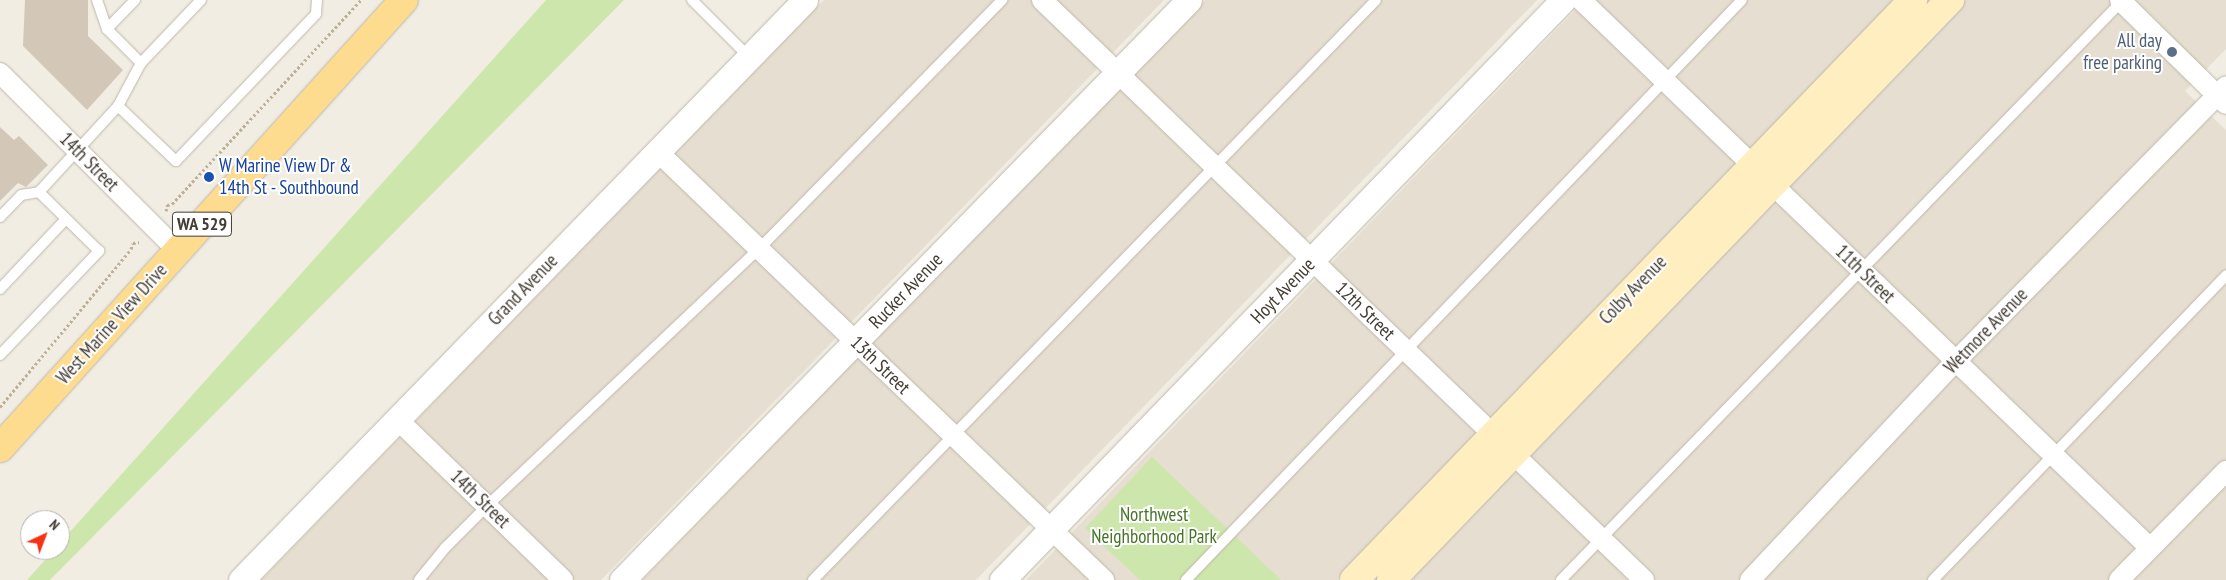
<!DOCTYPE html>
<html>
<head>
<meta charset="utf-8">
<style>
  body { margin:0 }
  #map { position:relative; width:2226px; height:580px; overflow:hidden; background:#f1ede3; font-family:"PT Sans Narrow",sans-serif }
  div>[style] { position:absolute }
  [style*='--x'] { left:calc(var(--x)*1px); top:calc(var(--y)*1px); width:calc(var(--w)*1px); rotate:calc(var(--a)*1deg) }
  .residential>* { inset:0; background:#e5ded1 }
  .green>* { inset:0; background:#cde6ab }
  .building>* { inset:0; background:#d3c8b8 }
  .path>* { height:3px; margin-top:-1.5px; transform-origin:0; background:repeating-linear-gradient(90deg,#beaf97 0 2.5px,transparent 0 5px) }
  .roads { filter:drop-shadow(0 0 1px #bfb7a9) drop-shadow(0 0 1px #bfb7a9) }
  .service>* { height:10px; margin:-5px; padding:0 5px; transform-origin:5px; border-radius:5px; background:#fff }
  .minor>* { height:20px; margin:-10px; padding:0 10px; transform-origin:10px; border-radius:10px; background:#fff }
  .tertiary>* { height:25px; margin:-12.5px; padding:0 12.5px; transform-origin:12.5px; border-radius:12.5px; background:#fff }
  .secondary>* { height:28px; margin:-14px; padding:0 14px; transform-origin:14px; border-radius:14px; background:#feeec0 }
  .primary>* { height:28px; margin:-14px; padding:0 14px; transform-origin:14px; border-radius:14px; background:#fddc90 }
  .dots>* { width:14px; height:14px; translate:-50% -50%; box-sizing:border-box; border:2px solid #fff; border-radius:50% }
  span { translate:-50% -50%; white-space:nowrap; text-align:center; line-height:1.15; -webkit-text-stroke:4px #fff; paint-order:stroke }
  .shield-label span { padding:1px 4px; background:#fff; border:1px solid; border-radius:4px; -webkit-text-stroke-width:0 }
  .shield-label { font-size:18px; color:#433c33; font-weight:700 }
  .service-label { font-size:19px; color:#4e5e75 }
  .right { translate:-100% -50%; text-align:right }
  .street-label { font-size:19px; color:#433c33 }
  .transit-label { font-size:19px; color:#164399 }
  .left { translate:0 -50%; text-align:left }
  .park-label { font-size:19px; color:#467328 }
  .north { position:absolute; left:20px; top:510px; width:50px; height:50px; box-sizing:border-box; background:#fff; border:1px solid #b4b1ad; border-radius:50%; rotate:43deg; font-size:14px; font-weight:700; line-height:20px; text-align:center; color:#433c33 }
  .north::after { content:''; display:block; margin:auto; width:18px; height:22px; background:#f73113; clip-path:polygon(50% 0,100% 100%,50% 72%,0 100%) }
</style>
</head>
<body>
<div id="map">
  <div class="residential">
    <div style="clip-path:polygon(824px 0,1164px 0,601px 580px,261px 580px)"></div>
    <div style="clip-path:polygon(1205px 0,1537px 0,976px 580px,642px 580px)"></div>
    <div style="clip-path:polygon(1585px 0,1899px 0,1337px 580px,1026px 580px)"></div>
    <div style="clip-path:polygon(1966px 0,2226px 0,2226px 49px,2185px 91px,2226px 130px,2226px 580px,1407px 580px)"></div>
  </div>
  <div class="green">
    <div style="clip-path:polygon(546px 0,624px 0,50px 580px,27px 580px,54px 550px,60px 550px,60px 543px)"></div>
    <div style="clip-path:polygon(1152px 457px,1281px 580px,1140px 580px,1085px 528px)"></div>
  </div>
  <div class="building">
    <div style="clip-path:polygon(25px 0,88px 0,88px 36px,123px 70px,87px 110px,23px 46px)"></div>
    <div style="clip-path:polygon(0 127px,14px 140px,19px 136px,48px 165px,26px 187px,18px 183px,0 201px)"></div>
  </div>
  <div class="path">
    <div style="--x:166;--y:211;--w:6;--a:-81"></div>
    <div style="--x:167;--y:205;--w:5;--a:-11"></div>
    <div style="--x:172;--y:204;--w:278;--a:-47.2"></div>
    <div style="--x:0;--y:407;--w:205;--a:-50.3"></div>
    <div style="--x:131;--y:249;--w:6;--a:-72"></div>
    <div style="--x:133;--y:243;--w:6;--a:-9"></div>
  </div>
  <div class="roads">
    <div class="service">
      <div style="--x:97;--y:0;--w:31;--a:71"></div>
      <div style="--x:135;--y:0;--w:40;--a:134"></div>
      <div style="--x:107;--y:29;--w:48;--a:45"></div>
      <div style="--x:692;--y:0;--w:81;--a:45"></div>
      <div style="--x:118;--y:106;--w:80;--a:43.5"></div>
      <div style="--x:176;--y:161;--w:203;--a:-46.4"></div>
      <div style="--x:316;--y:14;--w:14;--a:-86"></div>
      <div style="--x:0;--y:217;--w:30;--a:-46"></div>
      <div style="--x:21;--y:195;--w:18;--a:-9"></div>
      <div style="--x:0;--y:289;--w:96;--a:-46.7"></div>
      <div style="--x:0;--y:355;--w:144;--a:-46.4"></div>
      <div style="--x:99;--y:251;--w:84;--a:-135.5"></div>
      <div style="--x:39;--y:192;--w:117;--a:-47.4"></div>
      <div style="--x:118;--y:106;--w:49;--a:-61.9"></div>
      <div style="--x:141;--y:63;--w:87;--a:-46.4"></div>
      <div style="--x:419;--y:580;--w:41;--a:-50.9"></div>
      <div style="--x:445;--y:548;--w:59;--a:-45"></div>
      <div style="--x:487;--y:506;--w:376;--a:-43.4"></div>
      <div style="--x:760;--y:248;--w:347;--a:-45.7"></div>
      <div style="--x:813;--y:580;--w:808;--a:-45.85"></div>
      <div style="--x:1186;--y:580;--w:803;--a:-46.21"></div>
      <div style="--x:1561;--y:580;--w:808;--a:-45.9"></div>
      <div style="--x:1933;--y:580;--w:423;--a:-46.1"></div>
    </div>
    <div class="minor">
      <div style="--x:1042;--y:0;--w:836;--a:43.93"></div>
      <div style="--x:1581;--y:0;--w:790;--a:43.92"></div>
      <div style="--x:2120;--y:0;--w:148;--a:44.5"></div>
      <div style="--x:0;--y:73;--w:252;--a:45"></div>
      <div style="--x:657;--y:151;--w:620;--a:43.82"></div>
      <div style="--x:397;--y:419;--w:231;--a:44.1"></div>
      <div style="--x:1750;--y:580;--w:301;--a:-46.8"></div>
      <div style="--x:1956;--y:361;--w:385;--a:-45.5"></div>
      <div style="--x:2119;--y:580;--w:153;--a:-45.5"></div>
    </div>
    <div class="tertiary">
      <div style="--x:241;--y:580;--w:809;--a:-45.8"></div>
      <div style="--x:622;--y:580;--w:811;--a:-45.65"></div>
      <div style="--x:1002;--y:580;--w:807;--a:-45.95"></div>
    </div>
    <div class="secondary">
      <div style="--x:1354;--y:580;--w:806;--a:-46.06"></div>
      <div style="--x:1391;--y:580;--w:806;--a:-46.06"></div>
    </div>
    <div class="primary">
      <div style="--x:0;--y:448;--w:603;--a:-47.96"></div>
    </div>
  </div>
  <div class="dots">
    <div style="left:2172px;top:52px;background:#5c6f8a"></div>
    <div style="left:209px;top:177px;background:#1a4fb4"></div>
  </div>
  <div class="shield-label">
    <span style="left:202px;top:224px">WA 529</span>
  </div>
  <div class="service-label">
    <span class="right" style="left:2162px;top:52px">All day<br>free parking</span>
  </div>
  <div class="street-label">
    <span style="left:89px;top:162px;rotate:45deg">14th Street</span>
    <span style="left:1865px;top:274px;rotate:44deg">11th Street</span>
    <span style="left:523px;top:290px;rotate:-46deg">Grand Avenue</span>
    <span style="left:1633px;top:290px;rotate:-46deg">Colby Avenue</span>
    <span style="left:906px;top:291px;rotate:-46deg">Rucker Avenue</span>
    <span style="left:1283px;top:291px;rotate:-46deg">Hoyt Avenue</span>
    <span style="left:1365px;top:311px;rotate:44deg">12th Street</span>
    <span style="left:112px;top:324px;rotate:-48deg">West Marine View Drive</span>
    <span style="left:1986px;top:331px;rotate:-46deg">Wetmore Avenue</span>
    <span style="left:880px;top:365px;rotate:44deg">13th Street</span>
    <span style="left:480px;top:499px;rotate:44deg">14th Street</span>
  </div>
  <div class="transit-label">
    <span class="left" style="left:219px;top:177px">W Marine View Dr &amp;<br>14th St - Southbound</span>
  </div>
  <div class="park-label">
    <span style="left:1154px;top:526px">Northwest<br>Neighborhood Park</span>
  </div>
  <div class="north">N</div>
</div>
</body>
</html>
